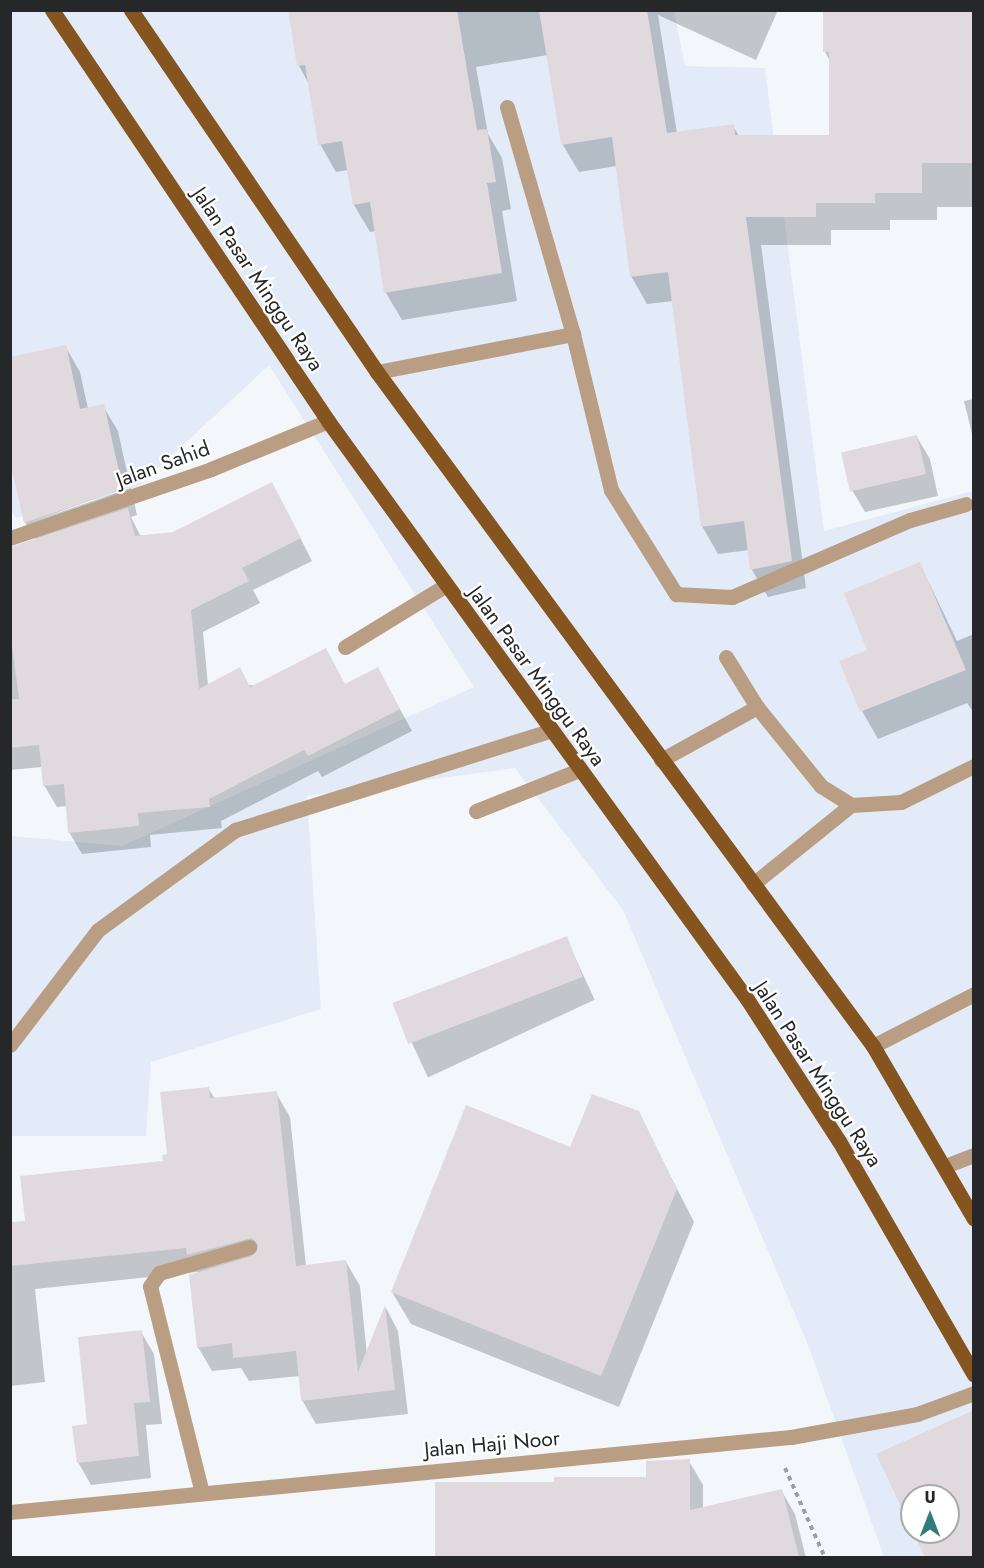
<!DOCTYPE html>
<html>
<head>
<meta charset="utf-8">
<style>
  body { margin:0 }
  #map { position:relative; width:984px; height:1568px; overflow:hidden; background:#f3f7fc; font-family:Jost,sans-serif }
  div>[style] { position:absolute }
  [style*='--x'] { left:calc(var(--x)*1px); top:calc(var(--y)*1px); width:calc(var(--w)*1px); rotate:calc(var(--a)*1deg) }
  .built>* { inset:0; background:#e2ebf7 }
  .shadow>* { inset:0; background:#0003; transform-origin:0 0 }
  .building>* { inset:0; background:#e0dadf; transform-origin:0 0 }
  .path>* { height:4px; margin-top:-2px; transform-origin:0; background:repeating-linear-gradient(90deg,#9a9da1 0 4.5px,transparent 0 9px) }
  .service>* { height:15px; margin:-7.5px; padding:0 7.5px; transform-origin:7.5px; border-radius:7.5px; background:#ba9e84 }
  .minor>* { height:15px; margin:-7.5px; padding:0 7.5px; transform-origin:7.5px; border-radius:7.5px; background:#ba9e84 }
  .primary>* { height:15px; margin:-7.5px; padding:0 7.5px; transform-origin:7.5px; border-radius:7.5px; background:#85541f }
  span { translate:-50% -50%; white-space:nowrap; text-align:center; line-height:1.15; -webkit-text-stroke:4.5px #fff; paint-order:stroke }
  .street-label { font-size:21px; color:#252729 }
  .frame { position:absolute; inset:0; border:12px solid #252729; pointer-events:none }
  .north { position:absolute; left:900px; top:1484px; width:60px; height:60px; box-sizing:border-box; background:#fff; border:2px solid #a8a9a9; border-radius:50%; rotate:0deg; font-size:16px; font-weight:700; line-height:24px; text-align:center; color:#252729 }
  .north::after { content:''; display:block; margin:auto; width:21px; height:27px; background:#327b7a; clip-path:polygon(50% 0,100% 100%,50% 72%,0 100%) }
</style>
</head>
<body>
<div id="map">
  <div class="built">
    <div style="clip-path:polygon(evenodd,11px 11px,674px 11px,685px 66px,765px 68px,824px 531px,973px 491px,973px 1557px,884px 1557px,808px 1345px,623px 910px,515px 768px,307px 796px,321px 1009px,151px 1062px,146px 1136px,11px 1136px,11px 836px,122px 846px,474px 687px,269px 365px,135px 490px,16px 518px,11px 511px,11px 11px,912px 1496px,948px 1496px,948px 1532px,912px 1532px,912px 1496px)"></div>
  </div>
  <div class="shadow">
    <div style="clip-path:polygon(289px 10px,778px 10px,756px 60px,658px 15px,677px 133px,733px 126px,739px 136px,830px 136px,830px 61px,825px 52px,974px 10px,974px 207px,937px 207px,937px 220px,890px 220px,890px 230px,831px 230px,831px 245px,761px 245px,806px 588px,768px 597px,752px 570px,749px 550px,718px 554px,702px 526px,673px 301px,647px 304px,631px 276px,617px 166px,579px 172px,563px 145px,548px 55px,476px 67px,488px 134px,502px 158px,511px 209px,502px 211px,517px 301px,402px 320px,386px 293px,376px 231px,370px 232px,354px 205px,348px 170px,336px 172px,320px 144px,310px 86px,299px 66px)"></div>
    <div style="clip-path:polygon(65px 346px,80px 372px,88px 409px,103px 406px,118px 431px,130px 486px,31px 522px,131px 488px,137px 515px,131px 517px,141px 537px,174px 534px,284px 506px,312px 561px,253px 590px,260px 603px,203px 632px,208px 685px,345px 686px,390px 691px,412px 731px,322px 777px,318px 771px,221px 821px,222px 828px,150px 835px,151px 847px,82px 854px,69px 832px,67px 806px,57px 807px,44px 785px,42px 767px,10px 770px,10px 548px,36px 541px,25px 522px)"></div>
    <div style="clip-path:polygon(974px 399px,974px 442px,964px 401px)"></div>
    <div style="clip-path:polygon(917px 437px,930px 459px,938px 496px,865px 512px,852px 490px,843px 454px)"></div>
    <div style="clip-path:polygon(920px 564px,957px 641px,974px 634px,974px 713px,967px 703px,878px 739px,862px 711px,869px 651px)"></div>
    <div style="left:566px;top:938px;width:68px;height:184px;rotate:65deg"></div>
    <div style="clip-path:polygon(208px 1088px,215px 1099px,276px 1093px,290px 1117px,306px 1266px,346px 1262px,360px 1286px,367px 1355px,386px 1308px,398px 1331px,408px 1414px,316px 1424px,302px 1400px,300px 1376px,249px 1381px,241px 1368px,212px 1371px,198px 1347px,197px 1272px,35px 1289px,45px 1382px,10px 1386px,10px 1224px,27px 1222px,164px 1162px)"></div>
    <div style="clip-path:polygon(638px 1112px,694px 1222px,619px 1407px,411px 1324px,392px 1292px,571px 1149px)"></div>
    <div style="clip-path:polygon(141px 1332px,154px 1354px,162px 1424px,146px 1425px,151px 1478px,91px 1485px,78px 1462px,89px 1426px)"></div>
    <div style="clip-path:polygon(974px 1411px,974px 1558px,927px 1558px,915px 1532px,948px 1532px,948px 1496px,912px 1496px,912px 1526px,878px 1455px)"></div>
    <div style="clip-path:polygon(689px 1461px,703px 1485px,703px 1509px,781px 1490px,795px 1514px,806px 1558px,437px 1558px,437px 1483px,556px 1483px,647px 1478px)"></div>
  </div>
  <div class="building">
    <div style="clip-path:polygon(288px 10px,457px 10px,477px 130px,487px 129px,496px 182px,487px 183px,502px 273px,384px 293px,370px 202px,353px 205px,342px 141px,318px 145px,305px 65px,297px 66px)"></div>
    <div style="clip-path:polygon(539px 10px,647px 10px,667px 133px,734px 124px,735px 135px,829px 135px,829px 52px,823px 52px,823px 10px,974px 10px,974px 163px,922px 163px,922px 193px,875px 193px,875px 203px,816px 203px,816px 217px,746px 217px,792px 561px,750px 570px,744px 521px,701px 527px,668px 272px,630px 277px,612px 137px,561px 145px)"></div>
    <div style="clip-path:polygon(66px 345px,80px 409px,104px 404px,123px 489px,24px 523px,10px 461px,10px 357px)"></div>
    <div style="left:917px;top:435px;width:40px;height:78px;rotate:77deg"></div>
    <div style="clip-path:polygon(272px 482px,301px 538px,242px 568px,249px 581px,191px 610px,199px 689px,240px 667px,250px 687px,326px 648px,345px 684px,378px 667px,400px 709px,308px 756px,304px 750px,209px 799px,210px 807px,138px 813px,139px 826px,68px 833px,64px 784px,43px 786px,39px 745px,10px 748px,10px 699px,19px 699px,10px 630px,10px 547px,128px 508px,135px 536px,173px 532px)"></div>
    <div style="clip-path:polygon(920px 562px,966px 670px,860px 712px,839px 661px,867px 650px,844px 593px)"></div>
    <div style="left:567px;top:936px;width:44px;height:187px;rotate:69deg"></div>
    <div style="clip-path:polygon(209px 1087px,210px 1098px,277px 1091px,296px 1266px,346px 1260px,358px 1372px,385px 1305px,395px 1390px,301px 1401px,296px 1351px,233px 1358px,232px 1343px,197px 1348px,189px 1275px,252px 1256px,258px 1245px,252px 1238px,187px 1255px,186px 1248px,10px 1266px,10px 1222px,25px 1221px,20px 1176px,163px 1161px,162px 1155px,167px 1154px,160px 1092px)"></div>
    <div style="clip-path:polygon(592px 1094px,639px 1111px,677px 1189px,601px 1376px,391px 1292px,466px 1105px,570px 1147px)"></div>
    <div style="clip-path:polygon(142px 1330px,150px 1402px,134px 1403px,139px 1456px,77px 1463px,72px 1426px,87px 1424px,78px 1337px)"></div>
    <div style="clip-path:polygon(974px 1410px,974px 1557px,925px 1557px,913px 1532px,948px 1532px,948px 1496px,912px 1496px,912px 1530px,876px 1454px)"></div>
    <div style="clip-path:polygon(690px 1459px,690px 1510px,782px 1489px,799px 1557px,435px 1557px,435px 1482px,554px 1482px,554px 1477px,646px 1477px,646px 1461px)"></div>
  </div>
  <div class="path">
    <div style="--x:785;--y:1468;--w:98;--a:66"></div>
  </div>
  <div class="service">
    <div style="--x:507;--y:107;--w:236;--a:73.8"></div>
    <div style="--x:573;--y:334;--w:161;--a:76.3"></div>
    <div style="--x:611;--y:490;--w:123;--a:58"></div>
    <div style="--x:676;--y:594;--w:56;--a:3.1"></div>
    <div style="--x:732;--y:597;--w:194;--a:-23.4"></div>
    <div style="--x:910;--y:520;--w:58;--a:-15.9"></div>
    <div style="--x:377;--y:372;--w:200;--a:-11"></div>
    <div style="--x:345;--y:647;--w:119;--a:-31.5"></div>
    <div style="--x:726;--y:657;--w:59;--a:58.2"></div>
    <div style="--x:757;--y:707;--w:102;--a:51"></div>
    <div style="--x:821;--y:786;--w:36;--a:32"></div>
    <div style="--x:851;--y:805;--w:50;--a:-3.4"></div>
    <div style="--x:901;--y:802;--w:81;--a:-26.3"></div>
    <div style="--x:661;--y:760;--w:110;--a:-28.9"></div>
    <div style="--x:476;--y:811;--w:111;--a:-21.7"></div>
    <div style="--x:753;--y:884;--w:126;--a:-38.9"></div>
    <div style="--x:10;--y:1045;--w:145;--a:-52.6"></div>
    <div style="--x:98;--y:930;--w:170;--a:-36.1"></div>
    <div style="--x:235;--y:830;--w:329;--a:-17.5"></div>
    <div style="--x:873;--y:1046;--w:114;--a:-27.2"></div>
    <div style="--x:945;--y:1166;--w:31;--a:-21"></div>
  </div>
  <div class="minor">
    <div style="--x:10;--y:538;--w:213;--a:-18.9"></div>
    <div style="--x:211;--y:469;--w:126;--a:-22.3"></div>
    <div style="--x:202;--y:1493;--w:213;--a:-104.1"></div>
    <div style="--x:150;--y:1286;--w:16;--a:-55"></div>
    <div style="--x:159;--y:1273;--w:94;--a:-16.1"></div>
    <div style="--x:10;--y:1512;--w:785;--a:-5.49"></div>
    <div style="--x:791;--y:1437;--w:128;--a:-10.3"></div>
    <div style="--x:917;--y:1414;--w:61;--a:-20.2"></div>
  </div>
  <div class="primary">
    <div style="--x:52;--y:10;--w:495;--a:56.1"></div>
    <div style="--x:328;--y:421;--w:714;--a:54.06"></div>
    <div style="--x:747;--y:999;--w:169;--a:57.1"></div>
    <div style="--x:839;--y:1141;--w:270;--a:60"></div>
    <div style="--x:131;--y:10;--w:438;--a:55.8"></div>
    <div style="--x:377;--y:372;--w:837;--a:53.65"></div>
    <div style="--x:873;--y:1046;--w:200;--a:59.7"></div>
  </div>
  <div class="street-label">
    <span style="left:258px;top:279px;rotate:56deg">Jalan Pasar Minggu Raya</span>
    <span style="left:163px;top:464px;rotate:-20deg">Jalan Sahid</span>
    <span style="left:537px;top:676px;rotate:54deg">Jalan Pasar Minggu Raya</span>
    <span style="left:818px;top:1074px;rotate:57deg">Jalan Pasar Minggu Raya</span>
    <span style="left:492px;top:1444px;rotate:-5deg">Jalan Haji Noor</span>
  </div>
  <div class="frame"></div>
  <div class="north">U</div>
</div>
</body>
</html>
